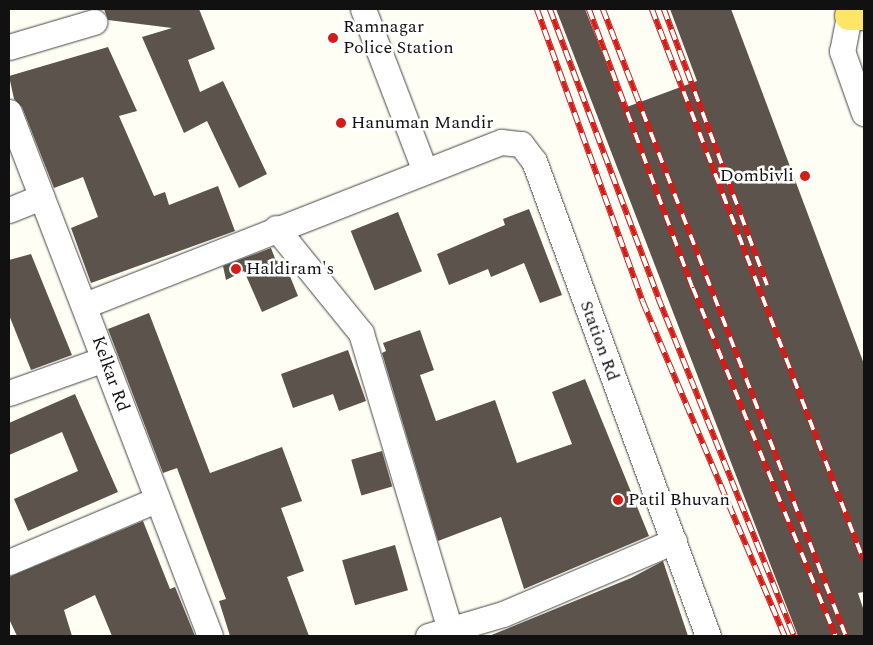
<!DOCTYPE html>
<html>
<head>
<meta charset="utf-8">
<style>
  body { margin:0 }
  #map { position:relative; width:873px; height:645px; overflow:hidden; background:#fffef5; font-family:Spectral,serif }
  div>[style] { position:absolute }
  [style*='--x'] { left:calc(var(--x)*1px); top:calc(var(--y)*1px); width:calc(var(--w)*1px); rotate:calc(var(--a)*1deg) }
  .building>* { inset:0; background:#5b534c; transform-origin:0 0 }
  .roads { filter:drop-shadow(0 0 1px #444) drop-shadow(0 0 1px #444) }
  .minor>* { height:25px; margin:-12.5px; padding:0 12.5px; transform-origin:12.5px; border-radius:12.5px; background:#fff }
  .major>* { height:28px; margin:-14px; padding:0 14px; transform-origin:14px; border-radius:14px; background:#ffe565 }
  .rail>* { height:5.5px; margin-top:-2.75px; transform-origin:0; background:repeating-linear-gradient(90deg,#fff 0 11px,#d21d18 0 22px); box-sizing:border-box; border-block:1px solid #d21d18 }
  .dots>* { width:14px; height:14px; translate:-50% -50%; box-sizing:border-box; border:2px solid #fff; border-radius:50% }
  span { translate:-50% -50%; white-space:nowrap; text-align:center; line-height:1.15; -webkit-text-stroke:5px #fff; paint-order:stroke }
  .poi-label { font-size:18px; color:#111 }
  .left { translate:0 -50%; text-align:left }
  .right { translate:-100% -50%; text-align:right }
  .street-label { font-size:18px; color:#111 }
  .frame { position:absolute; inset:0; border:10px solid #111; pointer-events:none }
</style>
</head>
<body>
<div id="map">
  <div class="building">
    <div style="clip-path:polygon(104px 9px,199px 9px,215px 49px,188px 60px,200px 92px,223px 81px,267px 174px,239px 188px,207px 121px,184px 133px,142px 37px,172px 28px,108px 20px)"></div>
    <div style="clip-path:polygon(556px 9px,585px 9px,624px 108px,697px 81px,670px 9px,731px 9px,864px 364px,864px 592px,858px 593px,864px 611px,864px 636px,798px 636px)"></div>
    <div style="clip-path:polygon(108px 47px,137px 111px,119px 116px,154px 196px,165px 192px,169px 205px,218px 186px,235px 231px,91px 283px,71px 228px,98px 217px,83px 177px,54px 188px,22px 107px,14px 99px,9px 76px)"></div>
    <div style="clip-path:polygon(529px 209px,562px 295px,540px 303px,524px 263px,491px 277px,488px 269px,449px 285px,437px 254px,505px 225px,503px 219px)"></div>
    <div style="left:398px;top:212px;width:64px;height:51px;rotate:68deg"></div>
    <div style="clip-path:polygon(271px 248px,276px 261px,283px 259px,298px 296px,262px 312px,244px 271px,226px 280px,223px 266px)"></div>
    <div style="clip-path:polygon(31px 254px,72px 355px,31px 370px,9px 315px,9px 260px)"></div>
    <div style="clip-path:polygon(149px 313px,210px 473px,282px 447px,302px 501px,281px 508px,304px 571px,287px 577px,309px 636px,230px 636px,219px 601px,226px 599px,177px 468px,163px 473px,108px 329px)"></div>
    <div style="clip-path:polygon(420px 330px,434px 370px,420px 375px,436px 421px,495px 400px,517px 463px,572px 444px,552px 392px,585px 379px,649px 536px,524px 589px,501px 517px,438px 541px,382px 353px,386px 351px,383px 343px)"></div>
    <div style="clip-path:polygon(348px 350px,366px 401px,339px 411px,333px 394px,293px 408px,281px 374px)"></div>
    <div style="clip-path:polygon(75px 394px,118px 492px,28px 531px,14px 499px,78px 471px,62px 432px,9px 455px,9px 423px)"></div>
    <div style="left:382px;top:451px;width:37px;height:32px;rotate:74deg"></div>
    <div style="clip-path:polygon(143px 521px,170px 589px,175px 587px,195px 636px,112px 636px,95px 595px,64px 610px,72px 636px,17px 636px,9px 619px,9px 577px)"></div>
    <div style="left:395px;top:545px;width:47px;height:55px;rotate:74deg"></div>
    <div style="clip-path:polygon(663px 561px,688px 636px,489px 636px,631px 578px)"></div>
  </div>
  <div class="roads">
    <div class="minor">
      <div style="--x:363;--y:9;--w:173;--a:69.1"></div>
      <div style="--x:849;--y:16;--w:36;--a:101"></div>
      <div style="--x:842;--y:51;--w:66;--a:70.5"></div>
      <div style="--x:9;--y:47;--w:89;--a:-16.4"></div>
      <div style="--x:9;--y:112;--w:561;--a:69.01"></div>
      <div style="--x:9;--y:210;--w:35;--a:-22"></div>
      <div style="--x:276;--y:228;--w:135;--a:51"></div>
      <div style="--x:361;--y:333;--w:316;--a:73.3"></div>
      <div style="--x:85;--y:305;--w:447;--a:-21.4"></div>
      <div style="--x:501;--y:142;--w:20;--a:6"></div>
      <div style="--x:521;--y:144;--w:21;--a:53"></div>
      <div style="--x:534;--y:161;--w:506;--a:69.88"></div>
      <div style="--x:9;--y:393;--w:101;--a:-19.7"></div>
      <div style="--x:9;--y:562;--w:160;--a:-22.9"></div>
      <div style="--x:428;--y:636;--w:78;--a:-16.3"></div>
      <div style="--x:503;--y:614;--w:186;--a:-23.1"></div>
    </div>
    <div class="major">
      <div style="--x:849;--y:16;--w:15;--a:0"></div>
    </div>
  </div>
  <div class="rail">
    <div style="--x:537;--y:9;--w:312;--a:70.1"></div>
    <div style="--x:643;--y:302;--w:363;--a:67"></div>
    <div style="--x:550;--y:9;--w:308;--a:69.4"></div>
    <div style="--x:658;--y:297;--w:365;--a:68.1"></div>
    <div style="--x:589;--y:9;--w:298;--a:69.6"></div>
    <div style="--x:693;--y:288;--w:376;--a:67.7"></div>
    <div style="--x:603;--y:9;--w:672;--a:68.82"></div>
    <div style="--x:652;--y:9;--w:591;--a:68.99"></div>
    <div style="--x:664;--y:9;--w:295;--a:69.5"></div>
  </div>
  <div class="dots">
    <div style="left:333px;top:38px;background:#d21d18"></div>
    <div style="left:341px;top:123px;background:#d21d18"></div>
    <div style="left:805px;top:176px;background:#d21d18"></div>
    <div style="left:236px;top:269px;background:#d21d18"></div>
    <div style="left:618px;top:500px;background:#d21d18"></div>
  </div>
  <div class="poi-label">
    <span class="left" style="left:343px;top:38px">Ramnagar<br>Police Station</span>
    <span class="left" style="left:351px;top:123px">Hanuman Mandir</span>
    <span class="right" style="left:794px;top:176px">Dombivli</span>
    <span class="left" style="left:246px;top:269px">Haldiram's</span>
    <span class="left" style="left:628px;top:500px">Patil Bhuvan</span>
  </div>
  <div class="street-label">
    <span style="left:599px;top:341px;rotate:70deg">Station Rd</span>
    <span style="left:110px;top:374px;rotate:70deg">Kelkar Rd</span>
  </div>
  <div class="frame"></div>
</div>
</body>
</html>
